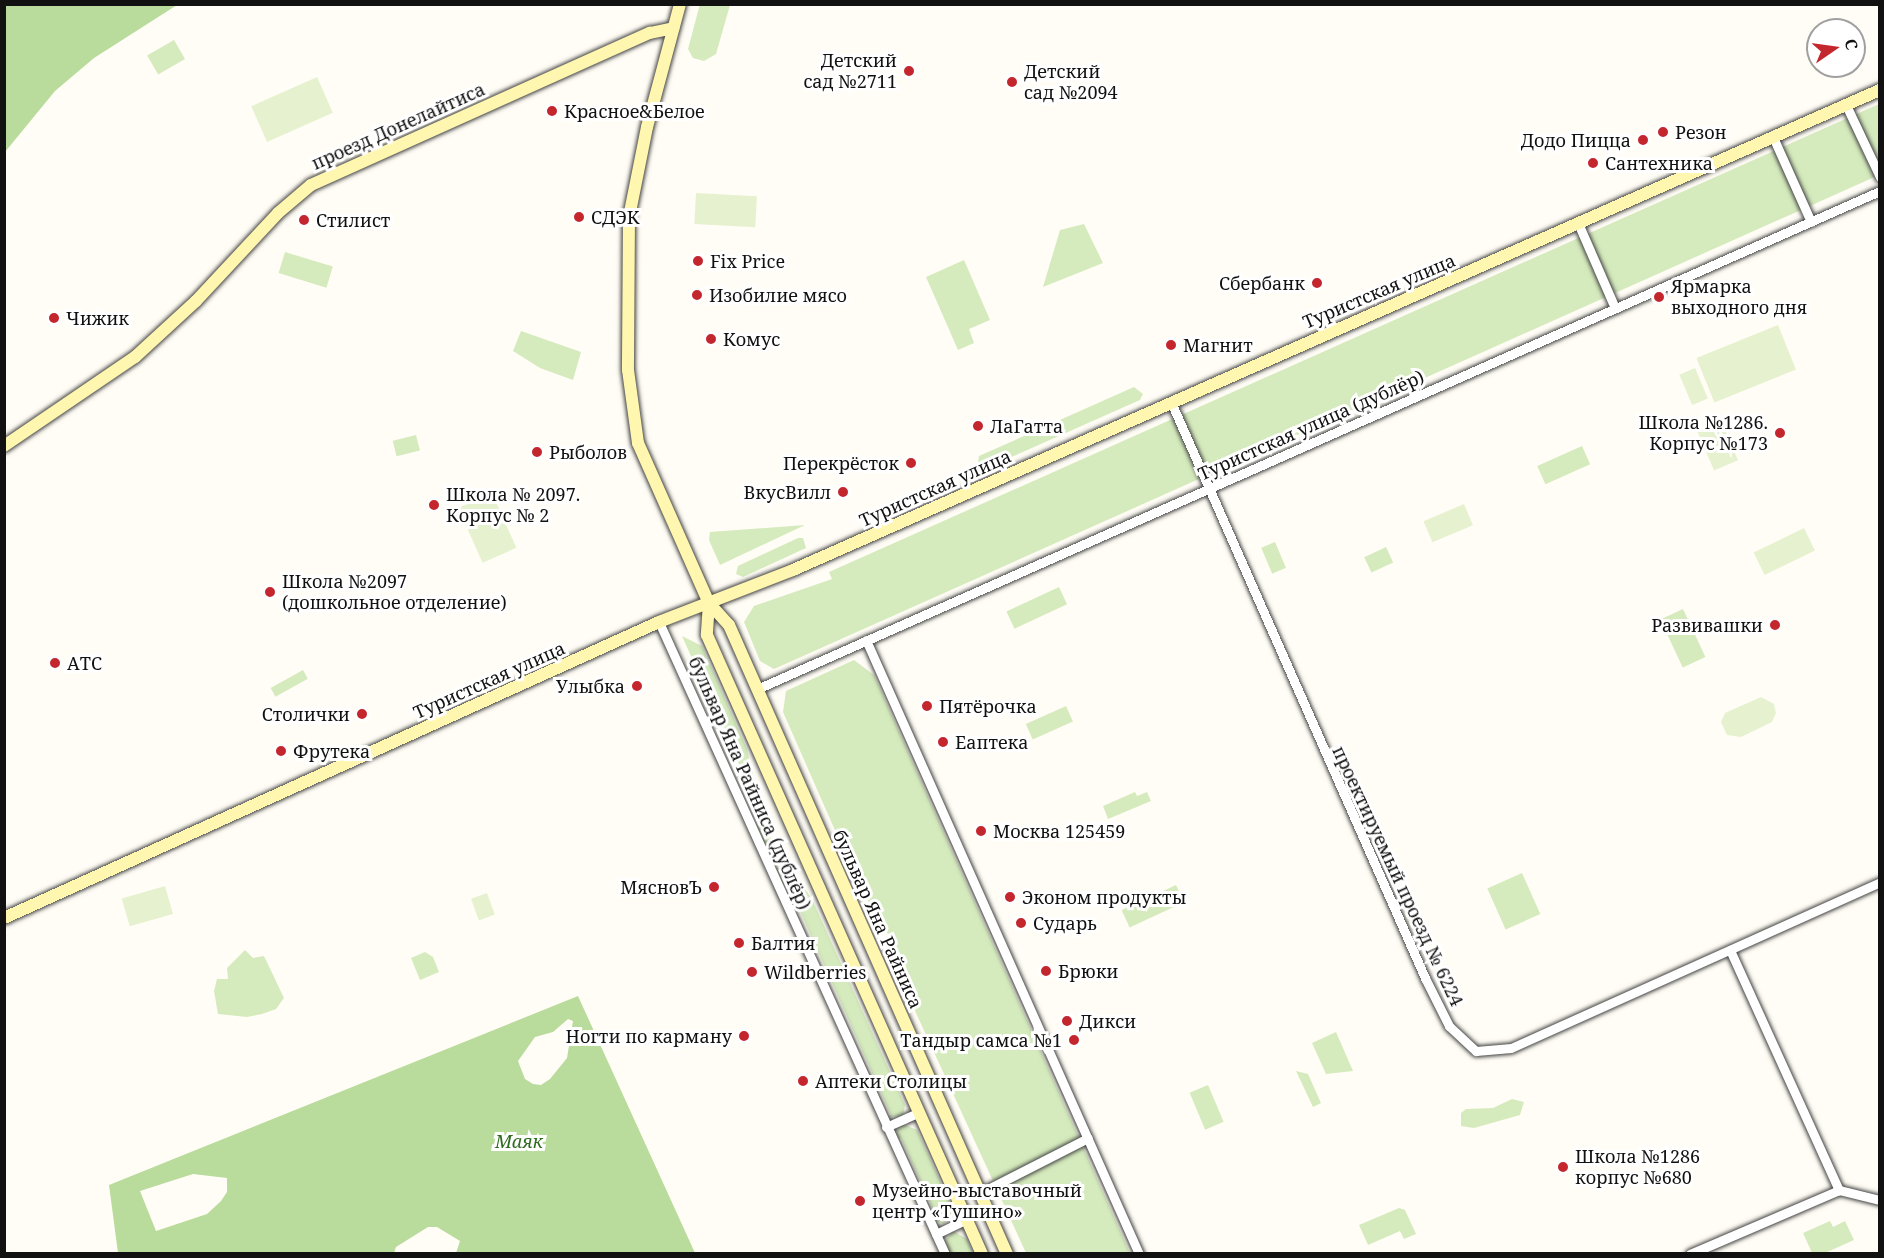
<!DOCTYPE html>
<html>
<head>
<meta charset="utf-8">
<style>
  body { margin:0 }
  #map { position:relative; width:1884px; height:1258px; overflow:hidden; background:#fffdf5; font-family:"Noto Serif",serif }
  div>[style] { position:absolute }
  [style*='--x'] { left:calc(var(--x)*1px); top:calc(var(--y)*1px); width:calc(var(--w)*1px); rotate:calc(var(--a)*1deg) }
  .green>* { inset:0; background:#d5ebbd; transform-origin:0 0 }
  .forest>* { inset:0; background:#b9dc9c }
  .pitch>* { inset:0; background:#e6f2cf; transform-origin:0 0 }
  .roads { filter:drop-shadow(0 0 2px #444) drop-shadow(0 0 2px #444) }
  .street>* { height:9px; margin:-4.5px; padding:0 4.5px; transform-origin:4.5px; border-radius:4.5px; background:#fff }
  .secondary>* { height:12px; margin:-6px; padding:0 6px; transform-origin:6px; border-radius:6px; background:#fff6b0 }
  .dots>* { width:16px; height:16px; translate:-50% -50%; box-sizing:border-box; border:3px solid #fff; border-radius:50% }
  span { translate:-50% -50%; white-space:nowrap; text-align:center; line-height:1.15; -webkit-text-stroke:6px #fff; paint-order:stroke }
  .poi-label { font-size:18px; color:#111 }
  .right { translate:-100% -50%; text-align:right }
  .left { translate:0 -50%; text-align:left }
  .street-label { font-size:18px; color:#111 }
  .park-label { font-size:18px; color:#2f6b1f; font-style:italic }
  .frame { position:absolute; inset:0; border:6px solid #111; pointer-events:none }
  .north { position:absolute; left:1806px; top:18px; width:60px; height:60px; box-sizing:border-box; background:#fff; border:2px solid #a0a0a0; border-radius:50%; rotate:77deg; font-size:16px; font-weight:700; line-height:24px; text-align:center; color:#111 }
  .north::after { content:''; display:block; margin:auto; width:21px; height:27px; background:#c4262e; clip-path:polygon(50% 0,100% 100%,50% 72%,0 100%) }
</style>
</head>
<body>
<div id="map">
  <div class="green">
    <div style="clip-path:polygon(700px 4px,730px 5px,716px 54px,704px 61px,693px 58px,688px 49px)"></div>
    <div style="left:174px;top:40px;width:22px;height:31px;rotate:60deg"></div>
    <div style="clip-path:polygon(1879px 104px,1879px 175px,774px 669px,760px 661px,744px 622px,754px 606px,832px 579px,829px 572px)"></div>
    <div style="clip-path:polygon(1084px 224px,1103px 263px,1043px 287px,1060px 230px)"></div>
    <div style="left:285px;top:252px;width:50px;height:22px;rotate:17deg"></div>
    <div style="clip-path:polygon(964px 260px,990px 320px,969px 329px,974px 343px,958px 350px,926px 277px)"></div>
    <div style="clip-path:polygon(521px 331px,581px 352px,573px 380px,540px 368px,513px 351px)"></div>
    <div style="clip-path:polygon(1134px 387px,1143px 394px,1140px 400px,987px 468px,978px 462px,979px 456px)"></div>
    <div style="left:416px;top:435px;width:16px;height:24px;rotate:76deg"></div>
    <div style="left:1582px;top:446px;width:20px;height:49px;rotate:66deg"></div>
    <div style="clip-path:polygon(805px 525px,720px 565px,709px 540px,710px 532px)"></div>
    <div style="clip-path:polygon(798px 538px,803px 538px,806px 548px,743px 577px,736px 574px,738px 566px)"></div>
    <div style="left:1275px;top:542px;width:28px;height:15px;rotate:67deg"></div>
    <div style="left:1386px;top:547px;width:17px;height:24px;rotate:65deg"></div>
    <div style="left:1059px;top:587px;width:19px;height:58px;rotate:65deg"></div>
    <div style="left:1683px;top:609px;width:53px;height:25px;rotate:65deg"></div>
    <div style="clip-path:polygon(682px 636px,702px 646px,747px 749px,759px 799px,755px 800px)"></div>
    <div style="clip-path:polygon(854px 660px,874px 675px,1130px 1253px,1026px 1253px,894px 965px,897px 963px,895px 951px,887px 932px,881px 935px,783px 712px,786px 691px)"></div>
    <div style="left:303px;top:670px;width:10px;height:37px;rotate:61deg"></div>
    <div style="left:1066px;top:706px;width:17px;height:44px;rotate:66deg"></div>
    <div style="clip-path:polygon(1135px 792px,1137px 796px,1147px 792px,1151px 801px,1108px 819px,1103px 806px)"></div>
    <div style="left:764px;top:822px;width:37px;height:8px;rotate:66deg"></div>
    <div style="clip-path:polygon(783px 866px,791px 884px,799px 880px,812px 899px,905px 1105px,903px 1116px,887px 1117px,891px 1115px,787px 882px,783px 884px,776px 869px)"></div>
    <div style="left:1522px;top:873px;width:45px;height:38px;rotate:66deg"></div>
    <div style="left:1176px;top:885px;width:19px;height:60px;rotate:65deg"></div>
    <div style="clip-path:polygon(245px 950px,253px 958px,264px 956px,284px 998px,276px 1009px,262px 1014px,247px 1017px,218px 1014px,214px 991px,217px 979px,228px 979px,227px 968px)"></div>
    <div style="clip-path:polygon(425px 952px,433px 957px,439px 972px,420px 980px,411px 958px)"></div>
    <div style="clip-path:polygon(1336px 1032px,1353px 1071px,1326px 1074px,1312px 1043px)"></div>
    <div style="clip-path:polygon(1296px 1071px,1308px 1074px,1321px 1103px,1313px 1107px)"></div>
    <div style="left:1208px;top:1085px;width:40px;height:20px;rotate:67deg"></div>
    <div style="clip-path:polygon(1512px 1099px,1524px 1102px,1520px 1115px,1474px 1128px,1461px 1126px,1461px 1113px,1466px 1109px,1493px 1108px)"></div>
    <div style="clip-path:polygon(903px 1124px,917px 1130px,952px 1207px,951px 1218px,943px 1224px,932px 1219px,936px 1216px,901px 1138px,896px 1140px,897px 1129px)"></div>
    <div style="clip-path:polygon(1399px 1208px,1405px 1210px,1416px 1234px,1404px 1239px,1400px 1231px,1368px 1245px,1359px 1225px)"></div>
    <div style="clip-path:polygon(1830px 1221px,1833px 1227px,1845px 1221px,1854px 1240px,1825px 1253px,1812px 1253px,1803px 1233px)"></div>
    <div style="clip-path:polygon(953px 1231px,967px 1239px,973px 1253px,950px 1253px,945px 1241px)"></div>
  </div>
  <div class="forest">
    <div style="clip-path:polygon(5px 4px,177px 4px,177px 5px,94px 58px,55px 91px,5px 152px)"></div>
    <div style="clip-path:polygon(evenodd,578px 996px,695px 1253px,456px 1253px,460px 1241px,437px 1227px,428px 1227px,396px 1247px,394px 1253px,118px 1253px,109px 1185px,578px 996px,568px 1019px,573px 1021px,567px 1058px,550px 1079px,541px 1085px,533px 1084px,525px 1079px,518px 1061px,535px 1037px,553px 1032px,568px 1019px,578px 996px,193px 1174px,227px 1178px,227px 1192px,221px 1201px,207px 1214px,156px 1231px,140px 1191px,193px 1174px)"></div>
  </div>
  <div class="pitch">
    <div style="left:317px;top:77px;width:39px;height:72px;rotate:66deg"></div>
    <div style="left:696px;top:193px;width:61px;height:31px;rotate:3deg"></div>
    <div style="left:1778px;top:325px;width:48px;height:88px;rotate:68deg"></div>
    <div style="left:1695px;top:368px;width:33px;height:17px;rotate:67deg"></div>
    <div style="left:1720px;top:418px;width:46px;height:26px;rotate:67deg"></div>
    <div style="left:492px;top:493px;width:60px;height:37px;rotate:66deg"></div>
    <div style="left:1464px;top:504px;width:23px;height:44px;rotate:67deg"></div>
    <div style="left:1804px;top:528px;width:25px;height:56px;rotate:64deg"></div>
    <div style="clip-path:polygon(1761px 697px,1774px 704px,1776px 713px,1772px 722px,1741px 737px,1727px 735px,1721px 722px,1725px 713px)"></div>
    <div style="left:165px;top:886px;width:29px;height:45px;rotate:74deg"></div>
    <div style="left:487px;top:893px;width:23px;height:17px;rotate:70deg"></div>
  </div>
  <div class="roads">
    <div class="street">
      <div style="--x:1846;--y:105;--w:80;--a:64.7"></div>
      <div style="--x:1773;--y:137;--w:93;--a:65.9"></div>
      <div style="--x:1578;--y:223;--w:93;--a:66.5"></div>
      <div style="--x:1171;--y:402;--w:630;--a:66.2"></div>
      <div style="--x:1425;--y:978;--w:54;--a:63.4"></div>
      <div style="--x:1449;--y:1026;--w:37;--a:43"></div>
      <div style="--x:1476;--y:1051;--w:35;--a:-5"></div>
      <div style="--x:1511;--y:1048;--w:405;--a:-24.2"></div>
      <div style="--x:659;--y:622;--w:694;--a:65.65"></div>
      <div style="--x:866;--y:640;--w:672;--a:66.03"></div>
      <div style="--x:757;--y:689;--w:1228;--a:-23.92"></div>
      <div style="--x:1730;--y:950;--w:264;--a:65.6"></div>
      <div style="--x:886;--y:1127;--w:36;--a:-24"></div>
      <div style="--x:980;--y:1193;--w:121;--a:-27"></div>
      <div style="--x:936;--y:1234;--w:34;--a:-26"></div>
      <div style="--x:1690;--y:1254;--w:162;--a:-23.2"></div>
      <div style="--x:1839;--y:1190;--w:42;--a:13.7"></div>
    </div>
    <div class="secondary">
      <div style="--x:680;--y:4;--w:127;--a:105"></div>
      <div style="--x:647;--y:127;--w:92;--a:101.3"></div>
      <div style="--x:629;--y:217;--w:153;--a:90.4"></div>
      <div style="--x:628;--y:370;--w:74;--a:82.2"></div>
      <div style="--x:638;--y:443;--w:175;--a:66.1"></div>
      <div style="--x:709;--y:603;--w:30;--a:48"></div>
      <div style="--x:729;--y:625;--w:688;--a:66.16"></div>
      <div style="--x:4;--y:446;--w:158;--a:-34.2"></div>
      <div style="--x:135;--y:357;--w:83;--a:-42.6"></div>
      <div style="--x:196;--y:301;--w:120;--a:-47"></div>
      <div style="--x:278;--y:213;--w:43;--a:-40.3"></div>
      <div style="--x:311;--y:185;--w:372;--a:-24.2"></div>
      <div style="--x:650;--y:33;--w:24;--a:-12"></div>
      <div style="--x:709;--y:603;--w:32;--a:94"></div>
      <div style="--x:707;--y:635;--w:677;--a:66.05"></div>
      <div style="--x:4;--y:918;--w:719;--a:-24.32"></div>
      <div style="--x:659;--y:622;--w:144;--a:-21.2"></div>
      <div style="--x:793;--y:570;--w:1188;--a:-23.83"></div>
    </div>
  </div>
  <div class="dots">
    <div style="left:909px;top:71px;background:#c4262e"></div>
    <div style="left:1012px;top:82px;background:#c4262e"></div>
    <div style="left:552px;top:111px;background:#c4262e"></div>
    <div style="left:1663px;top:132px;background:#c4262e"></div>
    <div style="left:1643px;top:140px;background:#c4262e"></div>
    <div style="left:1593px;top:163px;background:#c4262e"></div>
    <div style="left:579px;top:217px;background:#c4262e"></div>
    <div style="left:304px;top:220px;background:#c4262e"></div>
    <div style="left:698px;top:261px;background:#c4262e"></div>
    <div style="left:1317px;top:283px;background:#c4262e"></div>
    <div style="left:697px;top:295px;background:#c4262e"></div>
    <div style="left:1659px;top:297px;background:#c4262e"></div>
    <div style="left:54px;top:318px;background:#c4262e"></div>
    <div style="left:711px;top:339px;background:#c4262e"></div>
    <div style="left:1171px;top:345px;background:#c4262e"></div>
    <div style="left:978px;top:426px;background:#c4262e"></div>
    <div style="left:1780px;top:433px;background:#c4262e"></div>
    <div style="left:537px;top:452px;background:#c4262e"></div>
    <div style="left:911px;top:463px;background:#c4262e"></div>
    <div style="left:843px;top:492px;background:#c4262e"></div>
    <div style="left:434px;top:505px;background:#c4262e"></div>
    <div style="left:270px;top:592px;background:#c4262e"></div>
    <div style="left:1775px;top:625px;background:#c4262e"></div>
    <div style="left:55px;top:663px;background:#c4262e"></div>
    <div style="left:637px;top:686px;background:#c4262e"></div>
    <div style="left:927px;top:706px;background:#c4262e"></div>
    <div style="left:362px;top:714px;background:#c4262e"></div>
    <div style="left:943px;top:742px;background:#c4262e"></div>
    <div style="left:281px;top:751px;background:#c4262e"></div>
    <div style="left:981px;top:831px;background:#c4262e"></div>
    <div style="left:714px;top:887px;background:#c4262e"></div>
    <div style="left:1010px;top:897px;background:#c4262e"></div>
    <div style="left:1021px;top:923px;background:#c4262e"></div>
    <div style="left:739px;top:943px;background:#c4262e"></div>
    <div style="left:1046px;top:971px;background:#c4262e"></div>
    <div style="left:752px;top:972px;background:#c4262e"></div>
    <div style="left:1067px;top:1021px;background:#c4262e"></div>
    <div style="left:744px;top:1036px;background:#c4262e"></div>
    <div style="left:1074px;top:1040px;background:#c4262e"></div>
    <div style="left:803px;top:1081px;background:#c4262e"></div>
    <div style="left:1563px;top:1167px;background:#c4262e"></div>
    <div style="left:860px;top:1201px;background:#c4262e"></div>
  </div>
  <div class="poi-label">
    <span class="right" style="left:897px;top:71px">Детский<br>сад №2711</span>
    <span class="left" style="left:1024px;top:82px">Детский<br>сад №2094</span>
    <span class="left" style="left:564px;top:111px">Красное&amp;Белое</span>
    <span class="left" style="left:1675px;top:132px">Резон</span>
    <span class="right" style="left:1631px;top:140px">Додо Пицца</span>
    <span class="left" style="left:1605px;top:163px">Сантехника</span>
    <span class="left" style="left:591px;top:217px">СДЭК</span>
    <span class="left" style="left:316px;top:220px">Стилист</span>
    <span class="left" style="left:710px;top:261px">Fix Price</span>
    <span class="right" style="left:1305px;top:283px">Сбербанк</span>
    <span class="left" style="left:1671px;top:297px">Ярмарка<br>выходного дня</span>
    <span class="left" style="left:709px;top:295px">Изобилие мясо</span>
    <span class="left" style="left:66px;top:318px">Чижик</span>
    <span class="left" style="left:723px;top:339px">Комус</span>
    <span class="left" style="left:1183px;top:345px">Магнит</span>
    <span class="right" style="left:1768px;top:433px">Школа №1286.<br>Корпус №173</span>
    <span class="left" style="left:990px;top:426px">ЛаГатта</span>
    <span class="left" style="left:549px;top:452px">Рыболов</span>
    <span class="right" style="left:899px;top:463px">Перекрёсток</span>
    <span class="right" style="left:831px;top:492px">ВкусВилл</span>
    <span class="left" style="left:446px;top:505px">Школа № 2097.<br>Корпус № 2</span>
    <span class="left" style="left:282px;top:592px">Школа №2097<br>(дошкольное отделение)</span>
    <span class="right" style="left:1763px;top:625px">Развивашки</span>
    <span class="left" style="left:67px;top:663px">АТС</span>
    <span class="right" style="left:625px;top:686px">Улыбка</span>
    <span class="left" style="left:939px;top:706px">Пятёрочка</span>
    <span class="right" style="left:350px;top:714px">Столички</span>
    <span class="left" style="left:955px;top:742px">Еаптека</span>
    <span class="left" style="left:293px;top:751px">Фрутека</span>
    <span class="left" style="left:993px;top:831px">Москва 125459</span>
    <span class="right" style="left:702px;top:887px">МясновЪ</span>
    <span class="left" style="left:1022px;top:897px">Эконом продукты</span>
    <span class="left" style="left:1033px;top:923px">Сударь</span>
    <span class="left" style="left:751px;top:943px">Балтия</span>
    <span class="left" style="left:1058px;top:971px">Брюки</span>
    <span class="left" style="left:764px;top:972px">Wildberries</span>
    <span class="left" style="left:1079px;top:1021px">Дикси</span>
    <span class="right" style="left:732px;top:1036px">Ногти по карману</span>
    <span class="right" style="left:1062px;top:1040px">Тандыр самса №1</span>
    <span class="left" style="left:815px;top:1081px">Аптеки Столицы</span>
    <span class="left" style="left:1575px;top:1167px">Школа №1286<br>корпус №680</span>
    <span class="left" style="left:872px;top:1201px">Музейно-выставочный<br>центр «Тушино»</span>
  </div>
  <div class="street-label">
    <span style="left:398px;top:126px;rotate:-24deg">проезд Донелайтиса</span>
    <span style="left:1379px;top:291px;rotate:-23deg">Туристская улица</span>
    <span style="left:1311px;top:425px;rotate:-24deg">Туристская улица (дублёр)</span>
    <span style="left:935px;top:488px;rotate:-24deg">Туристская улица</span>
    <span style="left:489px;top:680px;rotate:-24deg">Туристская улица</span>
    <span style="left:750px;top:783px;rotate:66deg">бульвар Яна Райниса (дублёр)</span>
    <span style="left:1398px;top:876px;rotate:65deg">проектируемый проезд № 6224</span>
    <span style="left:878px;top:919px;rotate:66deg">бульвар Яна Райниса</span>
  </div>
  <div class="park-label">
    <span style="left:519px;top:1141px">Маяк</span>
  </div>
  <div class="frame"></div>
  <div class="north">С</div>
</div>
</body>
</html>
